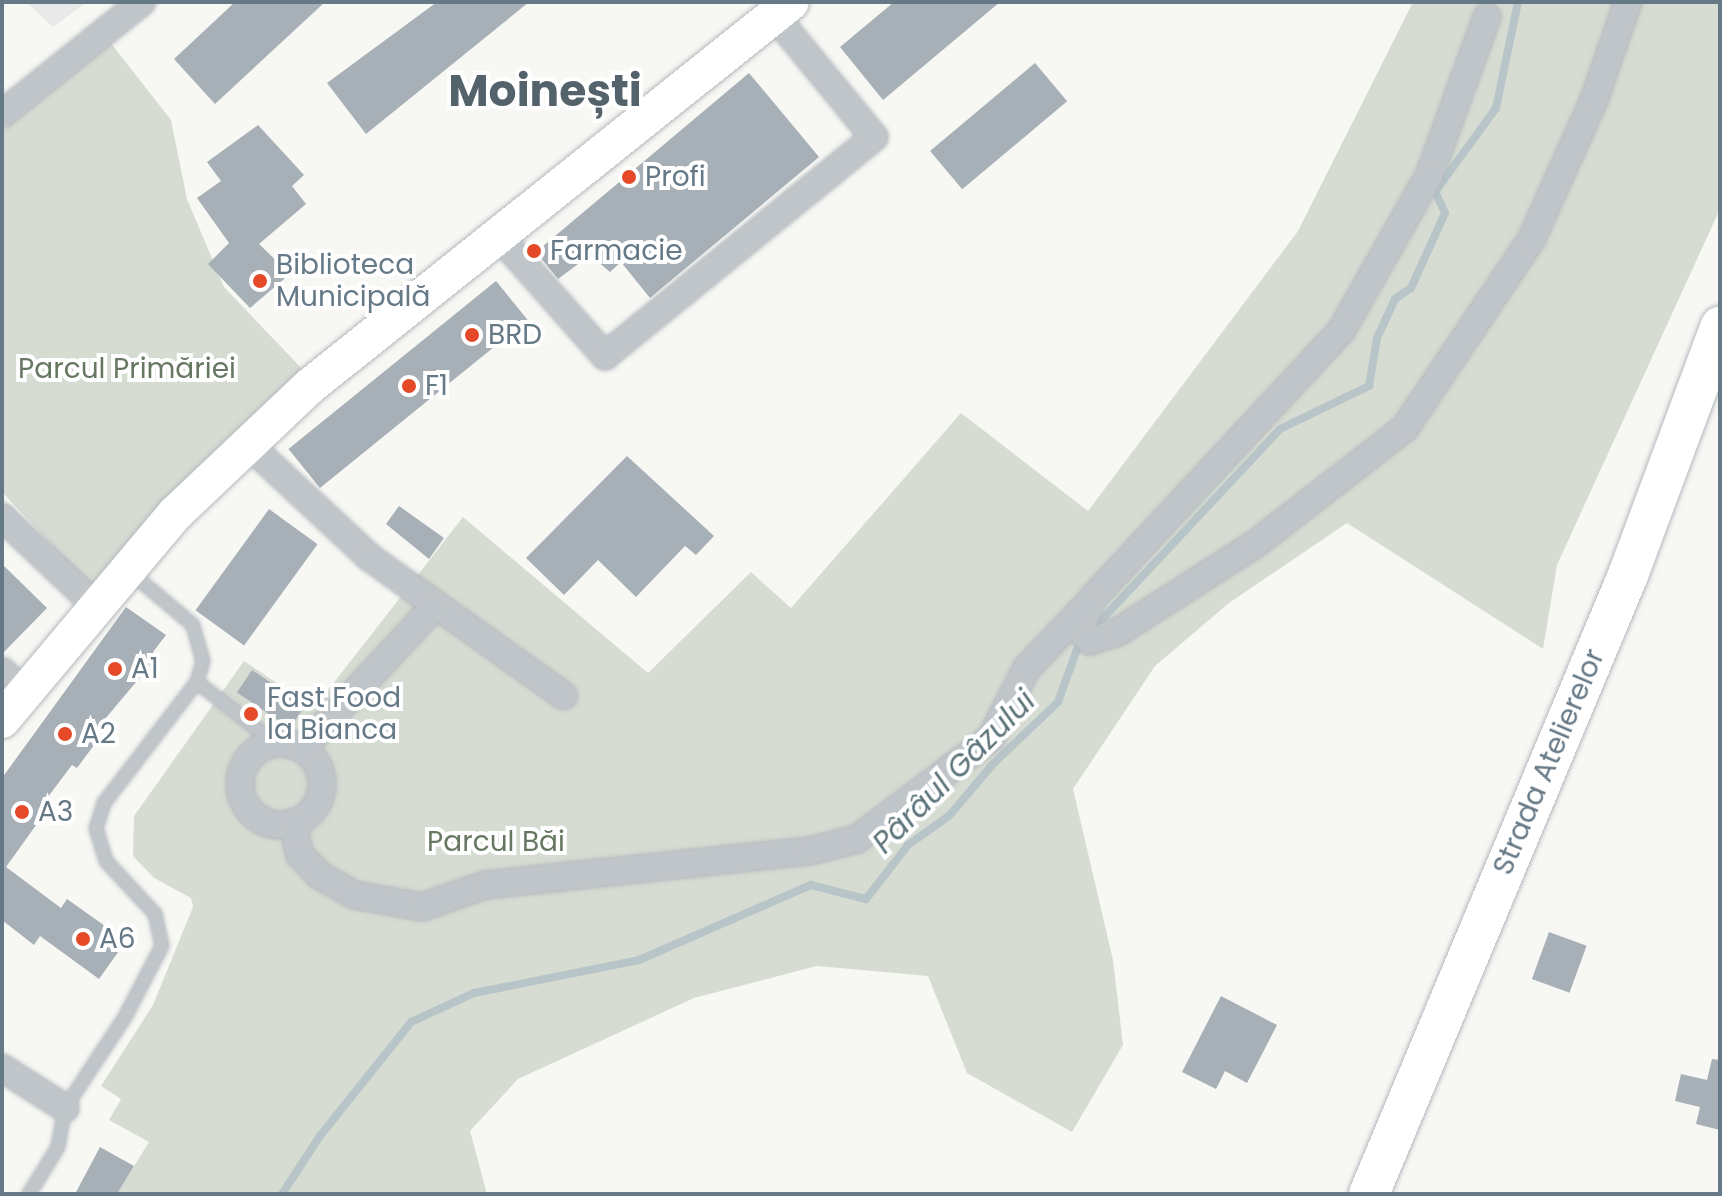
<!DOCTYPE html>
<html>
<head>
<meta charset="utf-8">
<style>
  body { margin:0 }
  #map { position:relative; width:1722px; height:1196px; overflow:hidden; background:#f7f7f4; font-family:Poppins,sans-serif }
  div>[style] { position:absolute }
  [style*='--x'] { left:calc(var(--x)*1px); top:calc(var(--y)*1px); width:calc(var(--w)*1px); rotate:calc(var(--a)*1deg) }
  .built>* { inset:0; background:#e8e9e8 }
  .green>* { inset:0; background:#d7dcd3 }
  .stream>* { height:8px; margin:-4px; padding:0 4px; transform-origin:4px; border-radius:4px; background:#b7c5c8 }
  .building>* { inset:0; background:#a7b0b6; transform-origin:0 0 }
  .roads { filter:drop-shadow(0 0 2px #b3b9bd) drop-shadow(0 0 2px #b3b9bd) }
  .lane>* { height:12px; margin:-6px; padding:0 6px; transform-origin:6px; border-radius:6px; background:#c0c5c9 }
  .street>* { height:26px; margin:-13px; padding:0 13px; transform-origin:13px; border-radius:13px; background:#c0c5c9 }
  .street>.ring { margin:-13px; padding:0; box-sizing:content-box; background:none; border:26px solid #c0c5c9; border-radius:50% }
  .secondary>* { height:36px; margin:-18px; padding:0 18px; transform-origin:18px; border-radius:18px; background:#fff }
  .primary>* { height:40px; margin:-20px; padding:0 20px; transform-origin:20px; border-radius:20px; background:#fff }
  .dots>* { width:22px; height:22px; translate:-50% -50%; box-sizing:border-box; border:4px solid #fff; border-radius:50% }
  span { translate:-50% -50%; white-space:nowrap; text-align:center; line-height:1.15; -webkit-text-stroke:8px #fff; paint-order:stroke }
  .poi-label { font-size:28px; color:#667986 }
  .left { translate:0 -50%; text-align:left }
  .park-label { font-size:28px; color:#667861 }
  .street-label { font-size:28px; color:#667986 }
  .water-label { font-size:30px; color:#5d747b; font-style:italic }
  .town-label { font-size:44px; color:#54626b; font-weight:700 }
  .frame { position:absolute; inset:0; border:4px solid #667986; pointer-events:none }
</style>
</head>
<body>
<div id="map">
  <div class="built">
    <div style="clip-path:polygon(26px 2px,87px 2px,53px 27px)"></div>
  </div>
  <div class="green">
    <div style="clip-path:polygon(1413px 2px,1720px 2px,1720px 209px,1557px 565px,1543px 649px,1347px 523px,1229px 603px,1155px 666px,1073px 789px,1113px 960px,1123px 1045px,1072px 1132px,967px 1073px,928px 976px,817px 966px,694px 998px,518px 1079px,470px 1131px,487px 1194px,117px 1194px,149px 1142px,109px 1120px,121px 1099px,101px 1086px,153px 1005px,193px 907px,191px 898px,154px 878px,133px 856px,134px 816px,244px 661px,314px 708px,463px 517px,648px 673px,751px 572px,791px 608px,961px 413px,1088px 511px,1298px 231px)"></div>
    <div style="clip-path:polygon(110px 42px,171px 120px,187px 199px,224px 287px,306px 373px,95px 591px,2px 492px,2px 131px)"></div>
  </div>
  <div class="stream">
    <div style="--x:282;--y:1194;--w:69;--a:-56.8"></div>
    <div style="--x:320;--y:1136;--w:146;--a:-51.4"></div>
    <div style="--x:411;--y:1022;--w:69;--a:-24.7"></div>
    <div style="--x:474;--y:993;--w:168;--a:-11.3"></div>
    <div style="--x:639;--y:960;--w:188;--a:-23.6"></div>
    <div style="--x:811;--y:885;--w:57;--a:14.3"></div>
    <div style="--x:866;--y:899;--w:68;--a:-52.1"></div>
    <div style="--x:908;--y:845;--w:50;--a:-35.3"></div>
    <div style="--x:949;--y:816;--w:68;--a:-49.8"></div>
    <div style="--x:993;--y:764;--w:90;--a:-43.6"></div>
    <div style="--x:1058;--y:702;--w:62;--a:-70.1"></div>
    <div style="--x:1079;--y:644;--w:294;--a:-46.9"></div>
    <div style="--x:1280;--y:429;--w:99;--a:-25.8"></div>
    <div style="--x:1369;--y:386;--w:49;--a:-80.5"></div>
    <div style="--x:1377;--y:338;--w:43;--a:-65.2"></div>
    <div style="--x:1395;--y:299;--w:19;--a:-35"></div>
    <div style="--x:1411;--y:288;--w:82;--a:-65.6"></div>
    <div style="--x:1445;--y:213;--w:23;--a:-115"></div>
    <div style="--x:1435;--y:192;--w:104;--a:-54"></div>
    <div style="--x:1496;--y:108;--w:108;--a:-78.3"></div>
  </div>
  <div class="building">
    <div style="clip-path:polygon(235px 2px,325px 2px,215px 104px,174px 59px)"></div>
    <div style="clip-path:polygon(437px 2px,529px 2px,366px 134px,327px 83px)"></div>
    <div style="clip-path:polygon(894px 2px,1000px 2px,883px 100px,840px 47px)"></div>
    <div style="left:1035px;top:63px;width:50px;height:137px;rotate:50deg"></div>
    <div style="clip-path:polygon(749px 73px,819px 157px,650px 298px,621px 262px,610px 272px,590px 255px,558px 279px,536px 252px)"></div>
    <div style="clip-path:polygon(258px 125px,304px 175px,292px 186px,306px 204px,259px 244px,290px 274px,250px 308px,208px 264px,229px 243px,197px 198px,221px 181px,207px 162px)"></div>
    <div style="left:496px;top:281px;width:50px;height:267px;rotate:51deg"></div>
    <div style="clip-path:polygon(627px 456px,714px 536px,696px 555px,685px 546px,636px 597px,598px 560px,564px 595px,526px 558px)"></div>
    <div style="clip-path:polygon(399px 506px,444px 538px,429px 559px,386px 524px)"></div>
    <div style="left:269px;top:509px;width:60px;height:125px;rotate:36deg"></div>
    <div style="clip-path:polygon(2px 564px,47px 608px,2px 654px)"></div>
    <div style="clip-path:polygon(126px 607px,166px 635px,153px 652px,158px 656px,94px 732px,100px 737px,77px 768px,72px 765px,38px 810px,44px 814px,6px 867px,61px 908px,67px 899px,126px 941px,99px 979px,40px 936px,34px 945px,2px 920px,2px 778px)"></div>
    <div style="left:252px;top:670px;width:64px;height:27px;rotate:34deg"></div>
    <div style="left:1549px;top:932px;width:40px;height:50px;rotate:20deg"></div>
    <div style="clip-path:polygon(1221px 996px,1277px 1025px,1247px 1083px,1225px 1071px,1216px 1089px,1182px 1072px)"></div>
    <div style="clip-path:polygon(1712px 1059px,1720px 1060px,1720px 1130px,1696px 1124px,1700px 1107px,1675px 1101px,1681px 1074px,1707px 1080px)"></div>
    <div style="clip-path:polygon(100px 1147px,134px 1166px,117px 1194px,75px 1194px)"></div>
  </div>
  <div class="roads">
    <div class="lane">
      <div style="--x:197;--y:682;--w:100;--a:38.1"></div>
      <div style="--x:29;--y:1194;--w:55;--a:-58.3"></div>
      <div style="--x:58;--y:1147;--w:40;--a:-80"></div>
      <div style="--x:65;--y:1108;--w:109;--a:-56.6"></div>
      <div style="--x:125;--y:1017;--w:80;--a:-62.5"></div>
      <div style="--x:162;--y:946;--w:33;--a:-102"></div>
      <div style="--x:155;--y:914;--w:72;--a:-132.8"></div>
      <div style="--x:106;--y:861;--w:34;--a:-107"></div>
      <div style="--x:96;--y:829;--w:27;--a:-73"></div>
      <div style="--x:104;--y:803;--w:153;--a:-52.5"></div>
      <div style="--x:197;--y:682;--w:22;--a:-74"></div>
      <div style="--x:203;--y:661;--w:37;--a:-106"></div>
      <div style="--x:193;--y:625;--w:81;--a:-140"></div>
    </div>
    <div class="street">
      <div style="--x:1487;--y:17;--w:169;--a:110"></div>
      <div style="--x:1429;--y:176;--w:178;--a:119.6"></div>
      <div style="--x:1341;--y:331;--w:364;--a:132.9"></div>
      <div style="--x:1093;--y:598;--w:25;--a:113"></div>
      <div style="--x:1083;--y:621;--w:12;--a:90"></div>
      <div style="--x:1083;--y:633;--w:11;--a:49"></div>
      <div style="--x:1090;--y:641;--w:29;--a:-18"></div>
      <div style="--x:1118;--y:632;--w:166;--a:-32.7"></div>
      <div style="--x:1258;--y:542;--w:186;--a:-37.8"></div>
      <div style="--x:1405;--y:428;--w:229;--a:-56.2"></div>
      <div style="--x:1532;--y:238;--w:151;--a:-65.8"></div>
      <div style="--x:1594;--y:100;--w:104;--a:-70.9"></div>
      <div style="--x:2;--y:114;--w:179;--a:-38.7"></div>
      <div style="--x:498;--y:235;--w:162;--a:48.5"></div>
      <div style="--x:605;--y:356;--w:347;--a:-39.1"></div>
      <div style="--x:874;--y:137;--w:158;--a:-129.3"></div>
      <div style="--x:248;--y:444;--w:166;--a:43"></div>
      <div style="--x:369;--y:557;--w:239;--a:35.5"></div>
      <div style="--x:2;--y:517;--w:129;--a:43.4"></div>
      <div style="--x:2;--y:671;--w:28;--a:45"></div>
      <div class="ring" style="left:240px;top:743px;width:56px;height:56px"></div>
      <div style="--x:302;--y:749;--w:195;--a:-47.1"></div>
      <div style="--x:293;--y:823;--w:33;--a:78"></div>
      <div style="--x:300;--y:855;--w:28;--a:46"></div>
      <div style="--x:319;--y:875;--w:40;--a:29.7"></div>
      <div style="--x:354;--y:895;--w:69;--a:10"></div>
      <div style="--x:422;--y:907;--w:67;--a:-19.2"></div>
      <div style="--x:485;--y:885;--w:327;--a:-6"></div>
      <div style="--x:810;--y:851;--w:49;--a:-14.3"></div>
      <div style="--x:857;--y:839;--w:168;--a:-37"></div>
      <div style="--x:991;--y:738;--w:79;--a:-62.8"></div>
      <div style="--x:1027;--y:668;--w:88;--a:-46.4"></div>
      <div style="--x:2;--y:1068;--w:75;--a:32.4"></div>
    </div>
    <div class="secondary">
      <div style="--x:2;--y:720;--w:270;--a:-50"></div>
      <div style="--x:176;--y:513;--w:185;--a:-43.5"></div>
      <div style="--x:310;--y:386;--w:615;--a:-38.6"></div>
    </div>
    <div class="primary">
      <div style="--x:1369;--y:1194;--w:671;--a:-67.29"></div>
      <div style="--x:1628;--y:575;--w:265;--a:-69.6"></div>
    </div>
  </div>
  <div class="dots">
    <div style="left:629px;top:177px;background:#e54927"></div>
    <div style="left:534px;top:251px;background:#e54927"></div>
    <div style="left:260px;top:281px;background:#e54927"></div>
    <div style="left:472px;top:335px;background:#e54927"></div>
    <div style="left:409px;top:386px;background:#e54927"></div>
    <div style="left:115px;top:669px;background:#e54927"></div>
    <div style="left:251px;top:714px;background:#e54927"></div>
    <div style="left:65px;top:734px;background:#e54927"></div>
    <div style="left:22px;top:812px;background:#e54927"></div>
    <div style="left:83px;top:939px;background:#e54927"></div>
  </div>
  <div class="poi-label">
    <span class="left" style="left:645px;top:177px">Profi</span>
    <span class="left" style="left:550px;top:251px">Farmacie</span>
    <span class="left" style="left:276px;top:281px">Biblioteca<br>Municipală</span>
    <span class="left" style="left:488px;top:335px">BRD</span>
    <span class="left" style="left:425px;top:386px">F1</span>
    <span class="left" style="left:131px;top:669px">A1</span>
    <span class="left" style="left:267px;top:714px">Fast Food<br>la Bianca</span>
    <span class="left" style="left:81px;top:734px">A2</span>
    <span class="left" style="left:38px;top:812px">A3</span>
    <span class="left" style="left:99px;top:939px">A6</span>
  </div>
  <div class="park-label">
    <span style="left:127px;top:369px">Parcul Primăriei</span>
    <span style="left:496px;top:842px">Parcul Băi</span>
  </div>
  <div class="street-label">
    <span style="left:1549px;top:762px;rotate:-67deg">Strada Atelierelor</span>
  </div>
  <div class="water-label">
    <span style="left:954px;top:772px;rotate:-45deg">Pârâul Gâzului</span>
  </div>
  <div class="town-label">
    <span style="left:545px;top:91px">Moinești</span>
  </div>
  <div class="frame"></div>
</div>
</body>
</html>
